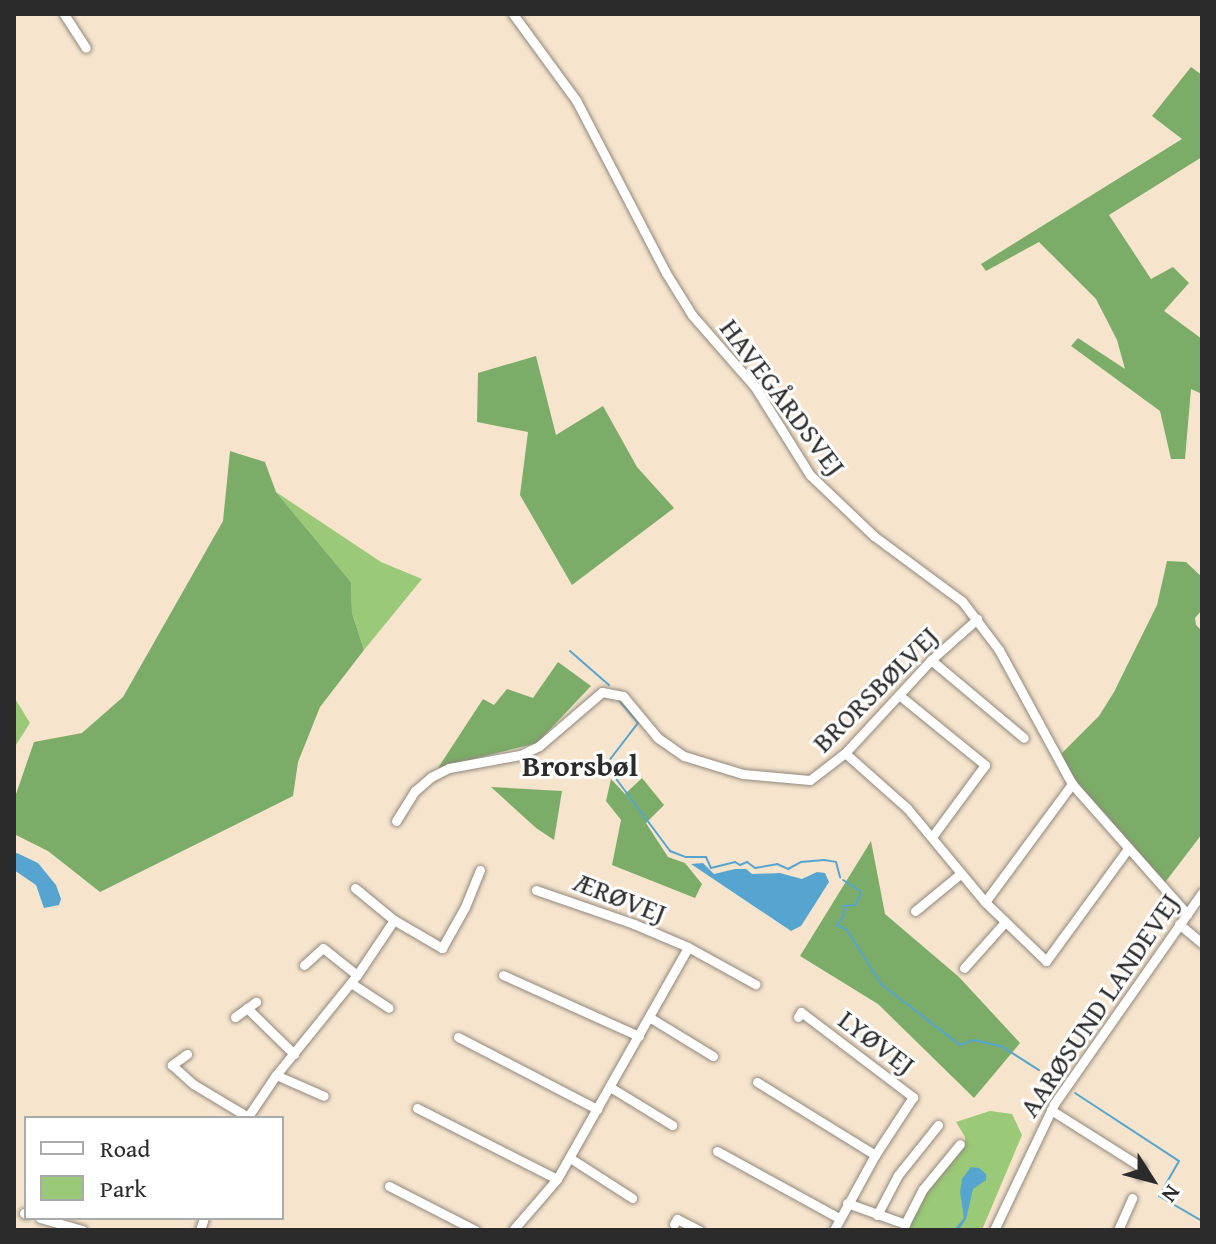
<!DOCTYPE html>
<html>
<head>
<meta charset="utf-8">
<style>
  body { margin:0 }
  #map { position:relative; width:1216px; height:1244px; overflow:hidden; background:#f6e4cd; font-family:"Gentium Book Plus",serif }
  div>[style] { position:absolute }
  [style*='--x'] { left:calc(var(--x)*1px); top:calc(var(--y)*1px); width:calc(var(--w)*1px); rotate:calc(var(--a)*1deg) }
  .green>* { inset:0; background:#9ac977 }
  .forest>* { inset:0; background:#7bad68 }
  .water>* { inset:0; background:#56a5d0 }
  .stream>* { height:2px; margin:-1px; padding:0 1px; transform-origin:1px; border-radius:1px; background:#56a5d0 }
  .roads { filter:drop-shadow(0 0 2px #90887c) drop-shadow(0 0 2px #90887c) }
  .minor>* { height:9px; margin:-4.5px; padding:0 4.5px; transform-origin:4.5px; border-radius:4.5px; background:#fff }
  span { translate:-50% -50%; white-space:nowrap; text-align:center; line-height:1.15; -webkit-text-stroke:6px #fff; paint-order:stroke }
  .street-label { font-size:28px; color:#2b2b2b }
  .neighbourhood-label { font-size:30px; color:#2b2b2b; font-weight:700 }
  .frame { position:absolute; inset:0; border:16px solid #2b2b2b; pointer-events:none }
  .legend { position:absolute; left:24px; top:1116px; width:260px; height:104px; box-sizing:border-box; background:#fff; border:2px solid #aaa; margin:0; padding:10px 14px; list-style:none; font-size:24px; color:#2b2b2b }
  .legend li { display:flex; align-items:center; gap:16px; height:40px }
  .legend b { width:40px; border:2px solid #aaa }
  .north { position:absolute; left:1112px; top:1140px; width:80px; height:80px; -webkit-text-stroke:6px #fff; paint-order:stroke; rotate:126deg; font-size:22px; font-weight:700; line-height:32px; text-align:center; color:#2b2b2b }
  .north::after { content:''; display:block; margin:auto; width:28px; height:36px; background:#2b2b2b; clip-path:polygon(50% 0,100% 100%,50% 72%,0 100%) }
</style>
</head>
<body>
<div id="map">
  <div class="green">
    <div style="clip-path:polygon(276px 492px,381px 562px,422px 579px,364px 650px,352px 613px,351px 582px)"></div>
    <div style="clip-path:polygon(14px 697px,30px 723px,14px 748px)"></div>
    <div style="clip-path:polygon(990px 1111px,1012px 1114px,1022px 1135px,982px 1230px,908px 1230px,922px 1199px,965px 1144px,965px 1137px,956px 1122px)"></div>
  </div>
  <div class="forest">
    <div style="clip-path:polygon(1191px 67px,1202px 75px,1202px 157px,1109px 215px,1151px 279px,1173px 267px,1189px 283px,1164px 311px,1202px 339px,1202px 394px,1191px 389px,1185px 459px,1171px 459px,1160px 411px,1071px 346px,1078px 338px,1125px 369px,1117px 340px,1096px 299px,1039px 242px,986px 271px,981px 264px,1182px 139px,1152px 116px)"></div>
    <div style="clip-path:polygon(536px 356px,556px 435px,603px 406px,637px 467px,674px 508px,572px 585px,520px 495px,528px 432px,477px 422px,478px 373px)"></div>
    <div style="clip-path:polygon(230px 451px,265px 462px,276px 492px,351px 582px,352px 613px,364px 650px,320px 707px,298px 762px,293px 796px,100px 892px,48px 851px,14px 834px,14px 800px,34px 742px,82px 733px,123px 697px,223px 521px)"></div>
    <div style="clip-path:polygon(1167px 561px,1186px 562px,1202px 577px,1202px 610px,1195px 618px,1196px 625px,1202px 631px,1202px 834px,1163px 885px,1077px 782px,1060px 755px,1099px 716px,1114px 692px,1157px 605px)"></div>
    <div style="clip-path:polygon(558px 662px,591px 686px,537px 743px,438px 768px,483px 699px,494px 705px,507px 689px,533px 698px)"></div>
    <div style="clip-path:polygon(642px 778px,664px 805px,646px 823px,668px 857px,685px 863px,702px 884px,695px 898px,612px 865px,621px 820px,606px 801px,611px 779px,625px 794px)"></div>
    <div style="clip-path:polygon(491px 787px,562px 791px,554px 840px,536px 828px)"></div>
    <div style="clip-path:polygon(871px 841px,885px 914px,959px 977px,1020px 1043px,974px 1098px,878px 1004px,800px 956px)"></div>
  </div>
  <div class="water">
    <div style="clip-path:polygon(17px 853px,38px 863px,56px 885px,61px 899px,59px 905px,44px 908px,36px 885px,14px 870px,14px 854px)"></div>
    <div style="clip-path:polygon(703px 863px,714px 874px,735px 869px,746px 869px,752px 874px,780px 873px,802px 879px,817px 872px,825px 873px,829px 882px,801px 926px,791px 931px,691px 864px)"></div>
    <div style="clip-path:polygon(971px 1167px,979px 1168px,986px 1174px,986px 1180px,973px 1189px,966px 1219px,960px 1228px,954px 1230px,964px 1218px,960px 1192px,962px 1179px)"></div>
  </div>
  <div class="stream">
    <div style="--x:570;--y:651;--w:52;--a:41.1"></div>
    <div style="--x:608;--y:762;--w:49;--a:-52.4"></div>
    <div style="--x:638;--y:723;--w:31;--a:-130"></div>
    <div style="--x:611;--y:772;--w:99;--a:53.2"></div>
    <div style="--x:670;--y:851;--w:17;--a:21"></div>
    <div style="--x:686;--y:857;--w:20;--a:0"></div>
    <div style="--x:706;--y:857;--w:12;--a:66"></div>
    <div style="--x:711;--y:868;--w:25;--a:-14"></div>
    <div style="--x:735;--y:862;--w:6;--a:31"></div>
    <div style="--x:740;--y:865;--w:8;--a:-23"></div>
    <div style="--x:747;--y:862;--w:10;--a:37"></div>
    <div style="--x:755;--y:868;--w:22;--a:-10"></div>
    <div style="--x:777;--y:864;--w:12;--a:24"></div>
    <div style="--x:788;--y:869;--w:15;--a:-28"></div>
    <div style="--x:801;--y:862;--w:23;--a:-5"></div>
    <div style="--x:824;--y:860;--w:12;--a:9"></div>
    <div style="--x:836;--y:862;--w:16;--a:75"></div>
    <div style="--x:843;--y:880;--w:20;--a:33"></div>
    <div style="--x:860;--y:891;--w:5;--a:90"></div>
    <div style="--x:860;--y:896;--w:10;--a:119"></div>
    <div style="--x:855;--y:905;--w:11;--a:175"></div>
    <div style="--x:844;--y:906;--w:11;--a:95"></div>
    <div style="--x:843;--y:917;--w:10;--a:127"></div>
    <div style="--x:837;--y:925;--w:11;--a:27"></div>
    <div style="--x:847;--y:930;--w:64;--a:57.8"></div>
    <div style="--x:881;--y:984;--w:100;--a:37.7"></div>
    <div style="--x:960;--y:1045;--w:15;--a:-20"></div>
    <div style="--x:974;--y:1040;--w:28;--a:13"></div>
    <div style="--x:1001;--y:1046;--w:45;--a:32.3"></div>
    <div style="--x:1075;--y:1093;--w:124;--a:33.2"></div>
    <div style="--x:1179;--y:1161;--w:40;--a:119.7"></div>
    <div style="--x:1159;--y:1196;--w:50;--a:30.2"></div>
  </div>
  <div class="roads">
    <div class="minor">
      <div style="--x:64;--y:14;--w:40;--a:57.1"></div>
      <div style="--x:513;--y:14;--w:107;--a:53.8"></div>
      <div style="--x:576;--y:100;--w:195;--a:62.5"></div>
      <div style="--x:666;--y:273;--w:49;--a:58.2"></div>
      <div style="--x:692;--y:315;--w:96;--a:48.8"></div>
      <div style="--x:755;--y:387;--w:104;--a:58"></div>
      <div style="--x:810;--y:475;--w:88;--a:43.6"></div>
      <div style="--x:874;--y:536;--w:109;--a:36.5"></div>
      <div style="--x:962;--y:601;--w:61;--a:52.9"></div>
      <div style="--x:999;--y:650;--w:153;--a:61.4"></div>
      <div style="--x:1072;--y:784;--w:174;--a:48.5"></div>
      <div style="--x:931;--y:660;--w:121;--a:40"></div>
      <div style="--x:899;--y:695;--w:111;--a:39.1"></div>
      <div style="--x:985;--y:765;--w:89;--a:126.4"></div>
      <div style="--x:845;--y:753;--w:83;--a:41.6"></div>
      <div style="--x:907;--y:808;--w:122;--a:50.3"></div>
      <div style="--x:985;--y:902;--w:85;--a:44"></div>
      <div style="--x:1046;--y:961;--w:137;--a:-53.9"></div>
      <div style="--x:396;--y:821;--w:36;--a:-58"></div>
      <div style="--x:415;--y:791;--w:21;--a:-41"></div>
      <div style="--x:431;--y:777;--w:20;--a:-27"></div>
      <div style="--x:449;--y:768;--w:72;--a:-10.4"></div>
      <div style="--x:520;--y:755;--w:21;--a:-25"></div>
      <div style="--x:539;--y:746;--w:83;--a:-40.6"></div>
      <div style="--x:602;--y:692;--w:21;--a:11"></div>
      <div style="--x:623;--y:696;--w:55;--a:50.2"></div>
      <div style="--x:658;--y:738;--w:32;--a:35"></div>
      <div style="--x:684;--y:756;--w:62;--a:17"></div>
      <div style="--x:743;--y:774;--w:67;--a:5.1"></div>
      <div style="--x:810;--y:780;--w:44;--a:-37.6"></div>
      <div style="--x:845;--y:753;--w:127;--a:-47.2"></div>
      <div style="--x:931;--y:660;--w:62;--a:-41.7"></div>
      <div style="--x:355;--y:888;--w:50;--a:39.4"></div>
      <div style="--x:394;--y:920;--w:56;--a:30.3"></div>
      <div style="--x:442;--y:948;--w:47;--a:-60.7"></div>
      <div style="--x:465;--y:907;--w:40;--a:-68"></div>
      <div style="--x:536;--y:890;--w:104;--a:19.1"></div>
      <div style="--x:634;--y:924;--w:59;--a:23.1"></div>
      <div style="--x:688;--y:947;--w:77;--a:28.9"></div>
      <div style="--x:985;--y:902;--w:147;--a:-53.6"></div>
      <div style="--x:915;--y:911;--w:58;--a:-39.4"></div>
      <div style="--x:1179;--y:924;--w:30;--a:40"></div>
      <div style="--x:304;--y:965;--w:25;--a:-42"></div>
      <div style="--x:323;--y:948;--w:43;--a:38.5"></div>
      <div style="--x:964;--y:968;--w:62;--a:-48.3"></div>
      <div style="--x:503;--y:975;--w:149;--a:24.2"></div>
      <div style="--x:351;--y:983;--w:45;--a:33.3"></div>
      <div style="--x:247;--y:1008;--w:66;--a:44.4"></div>
      <div style="--x:235;--y:1017;--w:26;--a:-36"></div>
      <div style="--x:649;--y:1017;--w:75;--a:31.4"></div>
      <div style="--x:798;--y:1017;--w:6;--a:-59"></div>
      <div style="--x:801;--y:1012;--w:141;--a:37.2"></div>
      <div style="--x:913;--y:1097;--w:69;--a:123.2"></div>
      <div style="--x:875;--y:1155;--w:85;--a:118.7"></div>
      <div style="--x:458;--y:1037;--w:157;--a:27.4"></div>
      <div style="--x:187;--y:1054;--w:19;--a:144"></div>
      <div style="--x:172;--y:1065;--w:28;--a:42"></div>
      <div style="--x:193;--y:1084;--w:64;--a:31"></div>
      <div style="--x:276;--y:1075;--w:52;--a:23.6"></div>
      <div style="--x:757;--y:1082;--w:139;--a:31.7"></div>
      <div style="--x:610;--y:1087;--w:73;--a:31.5"></div>
      <div style="--x:417;--y:1108;--w:157;--a:26.9"></div>
      <div style="--x:1051;--y:1110;--w:107;--a:32.3"></div>
      <div style="--x:1141;--y:1167;--w:8;--a:97"></div>
      <div style="--x:247;--y:1118;--w:52;--a:-56"></div>
      <div style="--x:276;--y:1075;--w:129;--a:-51"></div>
      <div style="--x:357;--y:975;--w:66;--a:-56.1"></div>
      <div style="--x:717;--y:1151;--w:139;--a:28.8"></div>
      <div style="--x:570;--y:1158;--w:74;--a:32.8"></div>
      <div style="--x:389;--y:1186;--w:97;--a:27.1"></div>
      <div style="--x:847;--y:1203;--w:62;--a:19.9"></div>
      <div style="--x:905;--y:1224;--w:39;--a:-63"></div>
      <div style="--x:923;--y:1189;--w:58;--a:-50.6"></div>
      <div style="--x:24;--y:1213;--w:2;--a:27"></div>
      <div style="--x:877;--y:1215;--w:45;--a:-62.3"></div>
      <div style="--x:898;--y:1175;--w:64;--a:-51.3"></div>
      <div style="--x:40;--y:1218;--w:44;--a:15.9"></div>
      <div style="--x:674;--y:1224;--w:6;--a:-59"></div>
      <div style="--x:677;--y:1219;--w:25;--a:27"></div>
      <div style="--x:200;--y:1230;--w:13;--a:-72"></div>
      <div style="--x:513;--y:1230;--w:67;--a:-49.2"></div>
      <div style="--x:557;--y:1179;--w:266;--a:-60.5"></div>
      <div style="--x:994;--y:1230;--w:140;--a:-64.5"></div>
      <div style="--x:1054;--y:1104;--w:258;--a:-55"></div>
      <div style="--x:1118;--y:1230;--w:35;--a:-66"></div>
    </div>
  </div>
  <div class="street-label">
    <span style="left:783px;top:397px;rotate:53deg">HAVEGÅRDSVEJ</span>
    <span style="left:875px;top:689px;rotate:-45deg">BRORSBØLVEJ</span>
    <span style="left:620px;top:897px;rotate:21deg">ÆRØVEJ</span>
    <span style="left:1099px;top:1005px;rotate:-56deg">AARØSUND LANDEVEJ</span>
    <span style="left:877px;top:1042px;rotate:37deg">LYØVEJ</span>
  </div>
  <div class="neighbourhood-label">
    <span style="left:580px;top:765px">Brorsbøl</span>
  </div>
  <div class="frame"></div>
  <ul class="legend">
  <li><b style="height:10px;background:#fff"></b>Road</li>
  <li><b style="height:22px;background:#9ac977"></b>Park</li>
  </ul>
  <div class="north">N</div>
</div>
</body>
</html>
